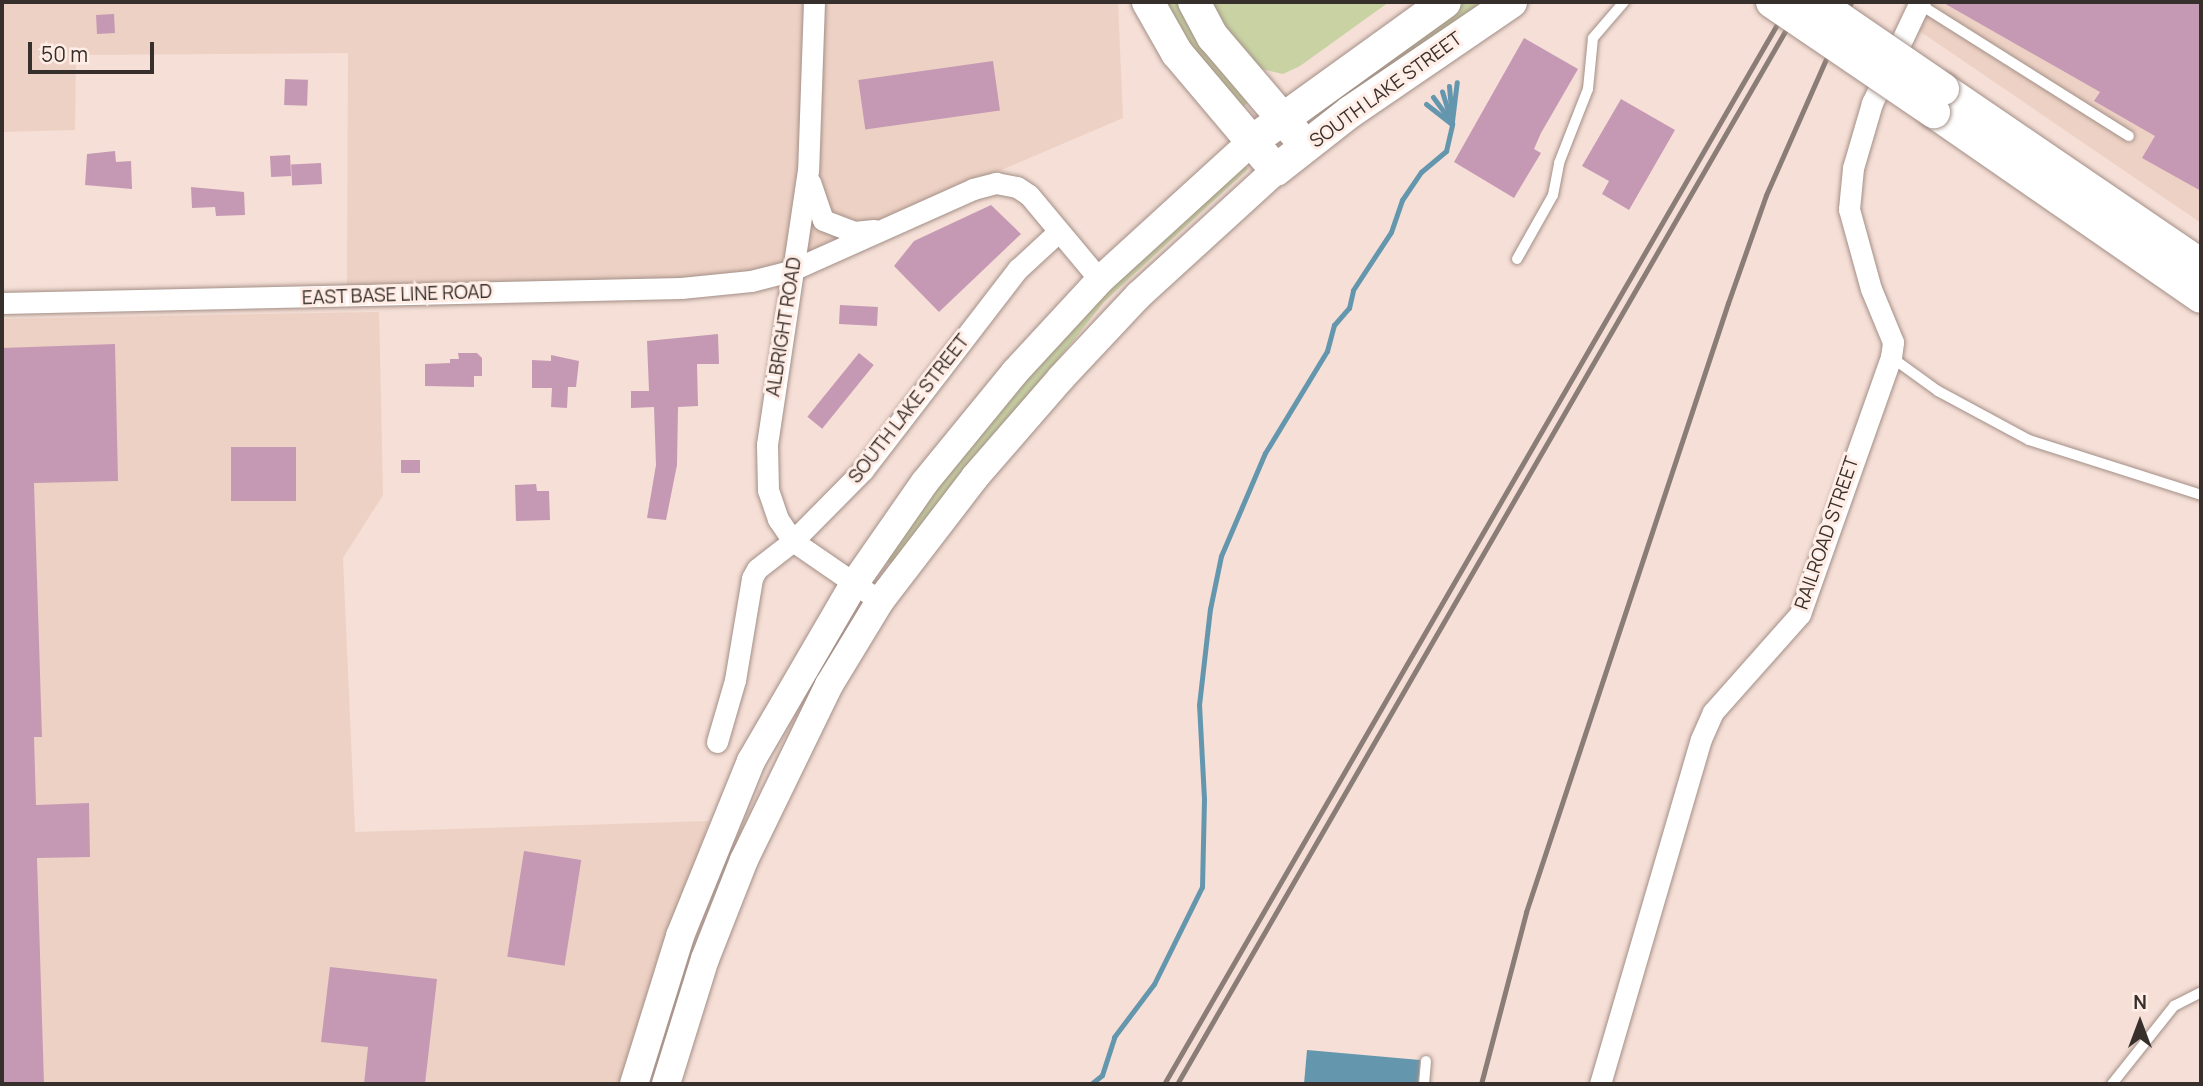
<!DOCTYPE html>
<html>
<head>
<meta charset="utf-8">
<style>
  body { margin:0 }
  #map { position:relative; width:2203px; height:1086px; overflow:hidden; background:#f5dfd6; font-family:Manrope,sans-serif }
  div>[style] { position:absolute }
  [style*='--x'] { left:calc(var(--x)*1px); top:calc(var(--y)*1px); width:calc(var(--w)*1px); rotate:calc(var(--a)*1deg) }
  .built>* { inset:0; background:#edd1c4 }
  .green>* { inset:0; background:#c8d2a3 }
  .water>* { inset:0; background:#6497ae }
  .stream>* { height:5px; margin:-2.5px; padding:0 2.5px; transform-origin:2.5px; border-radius:2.5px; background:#6497ae }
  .building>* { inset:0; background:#c599b4; transform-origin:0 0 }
  .roads { filter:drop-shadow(0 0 2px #a38f87) drop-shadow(0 0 2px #a38f87) }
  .service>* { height:10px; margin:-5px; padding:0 5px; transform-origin:5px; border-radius:5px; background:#fff }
  .minor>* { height:21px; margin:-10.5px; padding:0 10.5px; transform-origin:10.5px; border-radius:10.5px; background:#fff }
  .secondary>* { height:28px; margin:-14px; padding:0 14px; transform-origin:14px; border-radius:14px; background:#fff }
  .primary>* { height:32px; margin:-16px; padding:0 16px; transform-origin:16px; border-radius:16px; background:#fff }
  .rail>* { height:5px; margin:-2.5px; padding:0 2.5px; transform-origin:2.5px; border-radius:2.5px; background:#8a7c76 }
  .bridges { filter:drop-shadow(0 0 2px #a38f87) drop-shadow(0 0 2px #a38f87) }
  .primary-bridge>* { height:32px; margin:-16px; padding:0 16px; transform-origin:16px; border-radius:16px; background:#fff }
  span { translate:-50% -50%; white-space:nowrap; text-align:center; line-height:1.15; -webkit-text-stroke:6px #ffede6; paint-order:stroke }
  .street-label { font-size:19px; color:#372f2b }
  .frame { position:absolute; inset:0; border:4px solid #372f2b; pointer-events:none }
  .north { position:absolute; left:2105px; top:988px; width:70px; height:70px; -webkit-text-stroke:5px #ffede6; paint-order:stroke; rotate:0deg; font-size:19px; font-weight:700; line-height:28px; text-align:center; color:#372f2b }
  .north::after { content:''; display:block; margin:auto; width:24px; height:32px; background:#372f2b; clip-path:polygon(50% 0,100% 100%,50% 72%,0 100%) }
  .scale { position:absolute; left:28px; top:42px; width:126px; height:32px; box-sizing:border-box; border:4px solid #372f2b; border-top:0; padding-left:9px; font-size:21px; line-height:24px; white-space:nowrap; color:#372f2b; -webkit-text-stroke:5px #ffede6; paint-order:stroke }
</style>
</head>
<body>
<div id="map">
  <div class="built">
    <div style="clip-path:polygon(2px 2px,1118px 2px,1123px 118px,751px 277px,347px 285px,348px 53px,76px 55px,75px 130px,2px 132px)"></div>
    <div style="clip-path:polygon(1935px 2px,2201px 2px,2201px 223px,1918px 30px)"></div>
    <div style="clip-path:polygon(379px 312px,383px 495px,343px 558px,355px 832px,709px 821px,620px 1084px,2px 1084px,2px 319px)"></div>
  </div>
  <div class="green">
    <div style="clip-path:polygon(1161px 2px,1183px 2px,1251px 99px,1240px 110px,1208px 74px)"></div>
    <div style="clip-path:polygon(1205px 2px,1389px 2px,1300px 66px,1283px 74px,1257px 68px,1227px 35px)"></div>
    <div style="clip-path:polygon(1465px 2px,1491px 2px,1317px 122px,1310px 111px)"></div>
    <div style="clip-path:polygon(1243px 163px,1248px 169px,1104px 302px,893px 566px,884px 559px,966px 447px,1091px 304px)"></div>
  </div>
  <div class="water">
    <div style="clip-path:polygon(1307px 1050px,1420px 1060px,1418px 1084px,1304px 1084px)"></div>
  </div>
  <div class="stream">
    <div style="--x:1449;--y:86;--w:24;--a:85"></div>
    <div style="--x:1433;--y:97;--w:26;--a:54"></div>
    <div style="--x:1426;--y:104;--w:33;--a:38"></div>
    <div style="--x:1452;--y:121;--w:39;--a:-83"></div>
    <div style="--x:1091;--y:1084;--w:14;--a:-39"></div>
    <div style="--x:1102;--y:1075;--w:40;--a:-72"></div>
    <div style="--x:1114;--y:1037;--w:66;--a:-53"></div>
    <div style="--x:1154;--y:984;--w:108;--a:-63.7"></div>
    <div style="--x:1202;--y:887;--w:88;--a:-88.7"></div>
    <div style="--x:1204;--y:799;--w:94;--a:-93"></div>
    <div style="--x:1199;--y:705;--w:97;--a:-83.5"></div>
    <div style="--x:1210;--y:609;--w:54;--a:-78.3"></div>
    <div style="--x:1221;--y:556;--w:112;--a:-66.9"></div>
    <div style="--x:1265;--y:453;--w:119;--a:-58.7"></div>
    <div style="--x:1327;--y:351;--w:27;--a:-75"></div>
    <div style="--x:1334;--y:325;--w:23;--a:-49"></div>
    <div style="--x:1349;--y:308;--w:18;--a:-77"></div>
    <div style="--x:1353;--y:290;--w:69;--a:-56.8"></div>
    <div style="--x:1391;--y:232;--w:34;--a:-71"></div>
    <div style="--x:1402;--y:200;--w:34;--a:-56"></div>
    <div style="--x:1421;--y:172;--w:33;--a:-40"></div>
    <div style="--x:1446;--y:151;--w:28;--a:-77"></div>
    <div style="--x:1452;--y:124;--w:34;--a:-107"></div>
  </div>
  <div class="building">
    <div style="clip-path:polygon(1942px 2px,2201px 2px,2201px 191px,2142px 158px,2155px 136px,2094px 101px,2100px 92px)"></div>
    <div style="left:114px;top:14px;width:19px;height:18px;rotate:87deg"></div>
    <div style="clip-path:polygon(1524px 38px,1578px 69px,1541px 133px,1534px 149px,1541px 153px,1514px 198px,1454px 162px)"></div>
    <div style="left:993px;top:61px;width:50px;height:136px;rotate:82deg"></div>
    <div style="left:285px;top:79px;width:23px;height:26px;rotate:2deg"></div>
    <div style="clip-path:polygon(1621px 99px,1675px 130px,1629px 210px,1602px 194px,1609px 181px,1582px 166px)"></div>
    <div style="clip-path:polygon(115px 151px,116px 162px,131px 161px,132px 189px,85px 185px,87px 154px)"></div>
    <div style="left:290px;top:155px;width:21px;height:20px;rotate:87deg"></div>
    <div style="left:321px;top:163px;width:21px;height:30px;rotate:87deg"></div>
    <div style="clip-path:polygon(191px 187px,244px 192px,245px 215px,216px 216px,215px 207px,192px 208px)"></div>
    <div style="clip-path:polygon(991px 205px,1021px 234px,939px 312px,894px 266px,914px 241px)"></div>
    <div style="left:840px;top:305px;width:38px;height:19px;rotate:3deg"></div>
    <div style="clip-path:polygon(718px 334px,719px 364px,697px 364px,698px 406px,678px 407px,677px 465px,666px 520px,647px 518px,656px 465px,654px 407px,631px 408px,631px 391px,649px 391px,647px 341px)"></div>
    <div style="clip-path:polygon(115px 344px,118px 481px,34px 483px,42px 737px,34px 737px,36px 805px,89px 803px,90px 857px,37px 858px,44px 1084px,2px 1084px,2px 348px)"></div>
    <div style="clip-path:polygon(458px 353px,477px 353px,482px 358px,482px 376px,474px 376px,474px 387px,425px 386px,425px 364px,450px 363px,450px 359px,459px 359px)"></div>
    <div style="left:859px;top:353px;width:19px;height:82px;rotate:39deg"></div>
    <div style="clip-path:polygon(551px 355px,579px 361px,576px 387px,568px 387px,567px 408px,551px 407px,552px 388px,532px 388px,532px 360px,551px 361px)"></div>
    <div style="left:231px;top:447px;width:65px;height:54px"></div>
    <div style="left:420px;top:460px;width:13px;height:19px;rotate:90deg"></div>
    <div style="clip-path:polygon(536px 484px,537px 491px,549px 491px,550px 520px,516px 521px,515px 485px)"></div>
    <div style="left:524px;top:851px;width:58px;height:107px;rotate:9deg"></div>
    <div style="clip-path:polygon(330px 967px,437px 979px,425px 1084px,364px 1084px,368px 1047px,321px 1042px)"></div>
  </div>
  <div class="roads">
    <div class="service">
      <div style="--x:1919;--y:4;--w:248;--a:32.2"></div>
      <div style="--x:1517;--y:259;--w:73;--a:-60.6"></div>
      <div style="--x:1553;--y:195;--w:33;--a:-79"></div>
      <div style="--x:1559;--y:163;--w:79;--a:-68.6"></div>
      <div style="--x:1588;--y:89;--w:51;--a:-84.4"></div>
      <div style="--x:1593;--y:38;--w:48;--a:-49.3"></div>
      <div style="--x:1891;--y:357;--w:58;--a:35.9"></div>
      <div style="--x:1938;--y:391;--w:103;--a:28.3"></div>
      <div style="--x:2029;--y:440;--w:181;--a:17.7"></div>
      <div style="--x:1424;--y:1084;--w:23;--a:-85"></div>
      <div style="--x:2112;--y:1084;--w:100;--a:-51.5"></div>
      <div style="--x:2174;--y:1006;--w:30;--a:-27"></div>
    </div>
    <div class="minor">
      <div style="--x:814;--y:2;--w:168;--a:92"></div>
      <div style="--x:808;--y:170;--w:278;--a:98.5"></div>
      <div style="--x:767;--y:445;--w:45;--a:88.7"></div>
      <div style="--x:768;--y:490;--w:31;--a:71"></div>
      <div style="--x:778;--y:519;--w:27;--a:56"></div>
      <div style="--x:793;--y:541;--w:106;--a:34.6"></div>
      <div style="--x:810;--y:182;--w:40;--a:71.1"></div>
      <div style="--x:823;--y:220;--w:33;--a:21"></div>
      <div style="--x:854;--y:232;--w:20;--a:-6"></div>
      <div style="--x:2;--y:303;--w:679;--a:-1.27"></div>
      <div style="--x:681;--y:288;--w:70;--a:-5.7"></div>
      <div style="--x:751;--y:281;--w:40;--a:-14.4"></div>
      <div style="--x:790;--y:271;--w:201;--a:-24.1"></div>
      <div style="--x:973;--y:189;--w:24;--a:-15"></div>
      <div style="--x:996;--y:183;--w:21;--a:11"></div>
      <div style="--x:1017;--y:187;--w:14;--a:34"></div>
      <div style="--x:1029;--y:195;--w:111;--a:50.1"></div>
      <div style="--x:717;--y:742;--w:65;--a:-73.8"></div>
      <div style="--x:735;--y:680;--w:103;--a:-80.5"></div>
      <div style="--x:752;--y:578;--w:10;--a:-61"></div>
      <div style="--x:757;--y:569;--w:46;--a:-37.9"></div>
      <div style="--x:793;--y:541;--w:100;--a:-45.4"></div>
      <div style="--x:863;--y:470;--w:254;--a:-52.4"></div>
      <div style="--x:1018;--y:269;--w:54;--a:-42.8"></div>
      <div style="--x:1600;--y:1084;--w:359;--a:-73.7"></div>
      <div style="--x:1701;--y:739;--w:30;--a:-66"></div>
      <div style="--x:1713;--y:712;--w:131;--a:-48.4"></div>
      <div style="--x:1800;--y:614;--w:273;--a:-70.5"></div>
      <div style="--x:1891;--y:357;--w:15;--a:-82"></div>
      <div style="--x:1893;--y:342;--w:57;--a:-112.5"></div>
      <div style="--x:1871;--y:289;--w:83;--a:-105.4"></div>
      <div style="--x:1849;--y:209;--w:41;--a:-84.4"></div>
      <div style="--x:1853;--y:168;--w:68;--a:-73.7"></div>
      <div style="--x:1872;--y:103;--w:112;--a:-64.6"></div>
    </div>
    <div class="secondary">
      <div style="--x:634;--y:1084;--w:155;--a:-72.7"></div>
      <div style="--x:680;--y:936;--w:189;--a:-67.9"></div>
      <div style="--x:751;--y:761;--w:205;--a:-59.8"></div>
      <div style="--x:854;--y:584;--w:124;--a:-55.2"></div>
      <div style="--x:925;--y:482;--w:142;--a:-50.7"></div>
      <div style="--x:1015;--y:372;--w:125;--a:-47.3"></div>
      <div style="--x:1100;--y:280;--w:205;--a:-42.4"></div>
      <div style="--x:666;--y:1084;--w:131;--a:-72.7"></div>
      <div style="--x:705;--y:959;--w:106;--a:-68.5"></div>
      <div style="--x:744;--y:860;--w:195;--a:-64.1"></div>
      <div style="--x:829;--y:685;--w:98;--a:-58.7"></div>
      <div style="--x:880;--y:601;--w:156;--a:-52.5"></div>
      <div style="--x:975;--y:477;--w:131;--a:-49"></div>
      <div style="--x:1061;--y:378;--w:114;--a:-46.8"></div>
      <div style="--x:1139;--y:295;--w:185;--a:-42.4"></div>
    </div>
    <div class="primary">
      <div style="--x:1148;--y:2;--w:59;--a:60.4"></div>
      <div style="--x:1177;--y:53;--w:153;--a:49.8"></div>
      <div style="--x:1276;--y:170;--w:94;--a:-38.1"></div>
      <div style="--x:1350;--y:112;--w:195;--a:-34.3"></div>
      <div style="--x:1194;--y:2;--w:40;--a:62"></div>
      <div style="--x:1213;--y:37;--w:126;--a:49.5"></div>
      <div style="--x:1943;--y:89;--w:312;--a:34.3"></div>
      <div style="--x:1934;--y:112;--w:325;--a:34.7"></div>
      <div style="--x:1251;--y:142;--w:239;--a:-35.8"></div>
    </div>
  </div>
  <div class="rail">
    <div style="--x:1164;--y:1084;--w:1250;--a:-59.95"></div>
    <div style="--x:1177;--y:1084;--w:1250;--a:-59.99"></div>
    <div style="--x:1481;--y:1084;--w:178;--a:-75.3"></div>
    <div style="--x:1526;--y:912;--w:642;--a:-71.65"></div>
    <div style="--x:1728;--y:303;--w:114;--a:-70.6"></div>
    <div style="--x:1766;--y:195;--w:211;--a:-66.2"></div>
  </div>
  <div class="bridges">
    <div class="primary-bridge">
      <div style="--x:1772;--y:2;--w:196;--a:34.2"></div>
      <div style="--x:1816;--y:2;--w:154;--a:34.4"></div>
    </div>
  </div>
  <div class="street-label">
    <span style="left:1386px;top:90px;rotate:-36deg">SOUTH LAKE STREET</span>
    <span style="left:397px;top:295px;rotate:-2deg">EAST BASE LINE ROAD</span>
    <span style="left:784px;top:327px;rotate:-81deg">ALBRIGHT ROAD</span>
    <span style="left:909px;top:409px;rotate:-52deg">SOUTH LAKE STREET</span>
    <span style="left:1827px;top:533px;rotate:-71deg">RAILROAD STREET</span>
  </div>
  <div class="frame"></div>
  <div class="north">N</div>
  <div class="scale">50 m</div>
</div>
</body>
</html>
